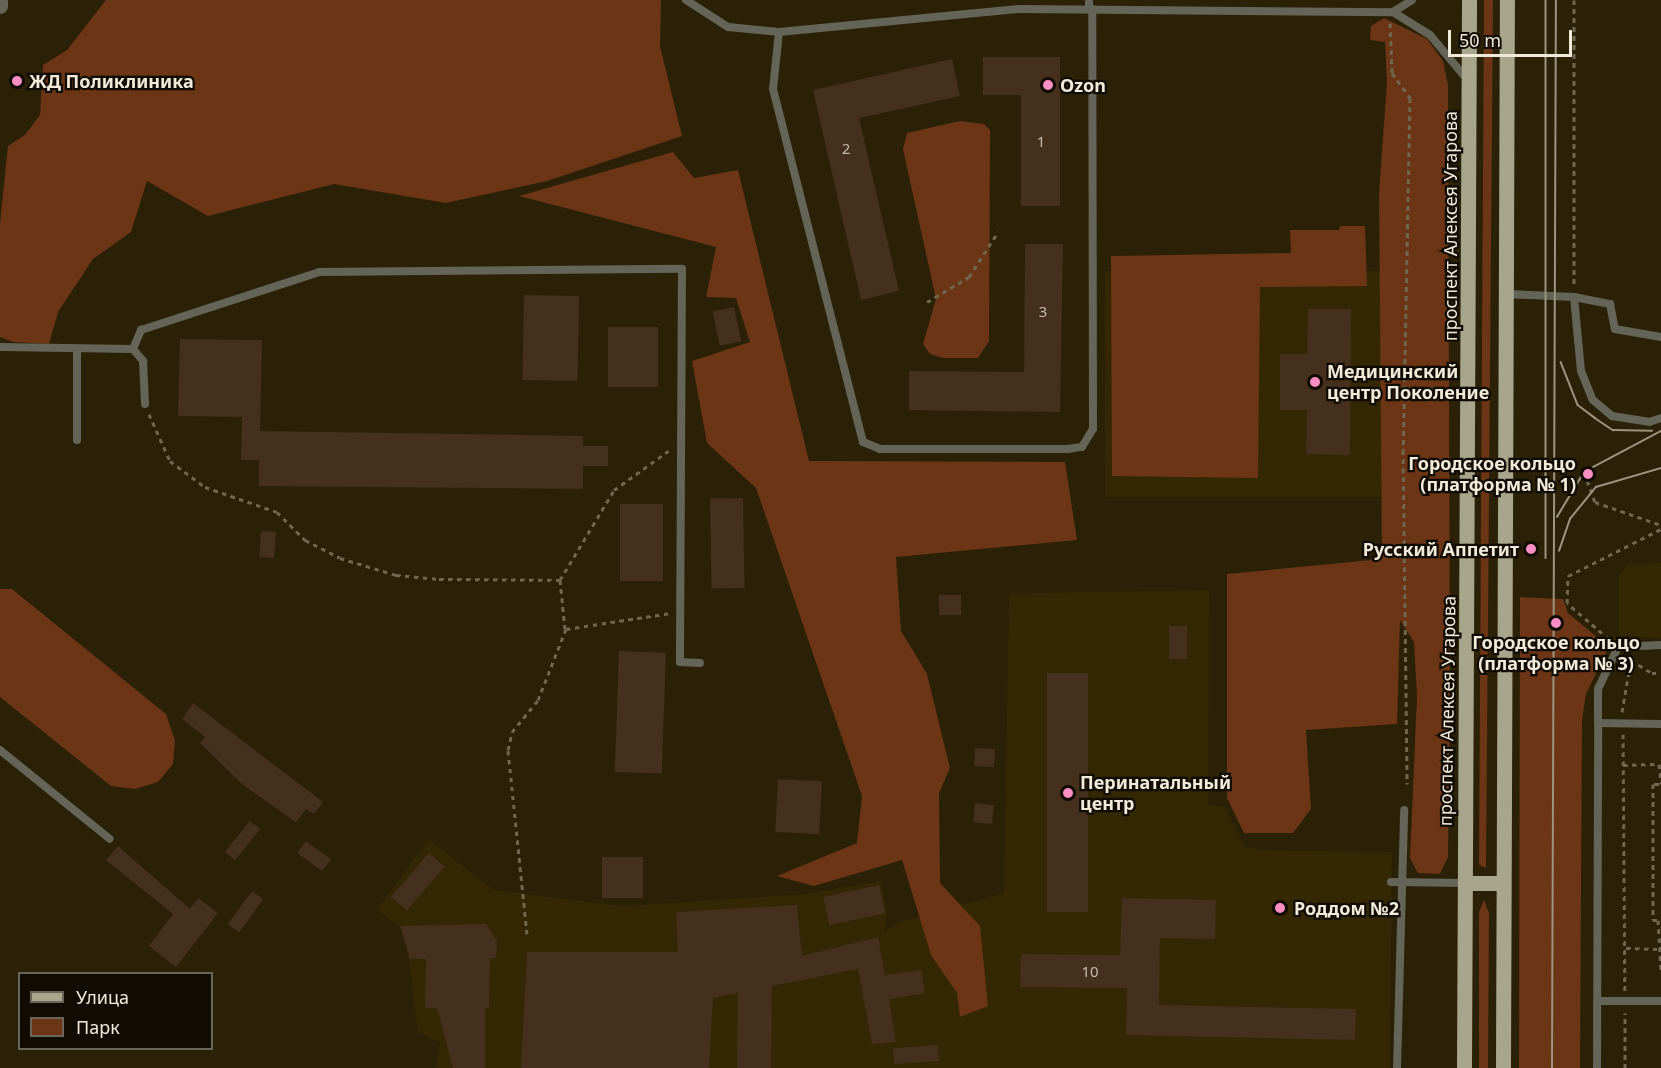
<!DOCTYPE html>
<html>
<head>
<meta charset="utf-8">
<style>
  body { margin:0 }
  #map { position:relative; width:1661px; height:1068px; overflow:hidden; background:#2b2107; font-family:"Noto Sans",sans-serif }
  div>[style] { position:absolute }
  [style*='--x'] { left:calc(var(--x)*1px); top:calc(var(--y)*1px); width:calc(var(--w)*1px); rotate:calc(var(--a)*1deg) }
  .built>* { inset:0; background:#342704; transform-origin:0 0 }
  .green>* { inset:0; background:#6b3516 }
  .building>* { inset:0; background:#44301c; transform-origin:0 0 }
  .path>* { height:3px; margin-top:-1.5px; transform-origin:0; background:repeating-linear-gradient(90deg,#6f6750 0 4.5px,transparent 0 9px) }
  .service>* { height:8px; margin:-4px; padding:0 4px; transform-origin:4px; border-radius:4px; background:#656458 }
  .minor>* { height:15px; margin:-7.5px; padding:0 7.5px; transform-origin:7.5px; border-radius:7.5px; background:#656458 }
  .primary>* { height:15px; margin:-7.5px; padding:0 7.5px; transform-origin:7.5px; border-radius:7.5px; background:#a7a68c }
  .tram>* { height:1.5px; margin:-0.75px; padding:0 0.75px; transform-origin:0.75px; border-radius:0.75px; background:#9c9480 }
  .dots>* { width:16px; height:16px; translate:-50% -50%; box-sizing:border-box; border:3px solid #100b03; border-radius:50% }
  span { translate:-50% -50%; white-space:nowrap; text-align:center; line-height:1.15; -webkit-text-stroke:4.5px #100b03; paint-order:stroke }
  .number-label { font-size:15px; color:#c6bcab }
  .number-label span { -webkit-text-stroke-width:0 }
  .poi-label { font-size:18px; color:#f1eadb; font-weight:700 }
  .left { translate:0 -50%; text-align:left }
  .right { translate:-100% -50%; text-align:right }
  .street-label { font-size:18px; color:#f1eadb }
  .legend { position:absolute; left:18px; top:972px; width:195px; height:78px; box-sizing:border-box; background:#100b03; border:2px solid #6a6459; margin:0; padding:8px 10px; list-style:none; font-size:18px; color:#f1eadb }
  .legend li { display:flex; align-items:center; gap:12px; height:30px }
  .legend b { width:30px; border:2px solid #6a6459 }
  .scale { position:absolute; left:1448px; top:30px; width:124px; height:27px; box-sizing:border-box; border:3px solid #f1eadb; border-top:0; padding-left:8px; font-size:18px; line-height:21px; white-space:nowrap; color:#f1eadb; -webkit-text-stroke:4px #100b03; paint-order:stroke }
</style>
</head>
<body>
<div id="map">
  <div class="built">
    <div style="left:1392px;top:271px;width:226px;height:287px;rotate:90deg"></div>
    <div style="clip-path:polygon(1661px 563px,1661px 638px,1619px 636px,1619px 575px,1628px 564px)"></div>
    <div style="clip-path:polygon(1209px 590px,1208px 805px,1224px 806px,1244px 846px,1260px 850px,1392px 852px,1390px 1068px,436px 1068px,440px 1042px,418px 1033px,405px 932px,377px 909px,429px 839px,493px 890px,623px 906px,805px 894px,881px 881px,887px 913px,884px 932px,897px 923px,1004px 893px,1009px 593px)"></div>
  </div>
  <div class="green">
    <div style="clip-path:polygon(106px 0,661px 0,660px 46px,682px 136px,547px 181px,446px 203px,334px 184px,208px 216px,147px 181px,131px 232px,93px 259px,58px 312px,49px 344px,13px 342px,0 337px,0 224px,8px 146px,25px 135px,40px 115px,43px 65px,67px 50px)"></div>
    <div style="clip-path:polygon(1484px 0,1493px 0,1486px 868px,1479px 865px)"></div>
    <div style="clip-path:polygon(1384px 18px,1427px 39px,1443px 61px,1448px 85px,1450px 680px,1448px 857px,1440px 874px,1418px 873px,1410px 858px,1417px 696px,1414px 642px,1400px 620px,1397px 724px,1306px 730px,1311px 809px,1293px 833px,1244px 833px,1227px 798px,1227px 574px,1382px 559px,1379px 193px,1387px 82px,1385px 42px,1370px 40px,1371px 26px)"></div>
    <div style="clip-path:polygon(960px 121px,984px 124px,990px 130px,989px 341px,978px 358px,943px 358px,930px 354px,923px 344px,936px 299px,903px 149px,907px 133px)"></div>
    <div style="clip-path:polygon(673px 152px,694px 178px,738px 170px,809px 461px,1065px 462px,1077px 540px,896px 557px,901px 631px,927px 674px,950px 768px,939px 793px,940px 883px,980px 926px,988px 1006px,960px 1017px,957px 993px,931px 955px,902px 860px,814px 886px,777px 876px,857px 843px,862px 796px,756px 488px,707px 443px,692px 361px,750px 342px,736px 298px,706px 297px,716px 247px,519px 196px)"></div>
    <div style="clip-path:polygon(1340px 226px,1365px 226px,1367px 286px,1260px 287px,1258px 478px,1112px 476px,1111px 256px,1291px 253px,1290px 230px,1339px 230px)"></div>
    <div style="clip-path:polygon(0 589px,12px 589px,166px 714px,175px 741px,173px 764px,158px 782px,135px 789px,111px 786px,0 697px)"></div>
    <div style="clip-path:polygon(1520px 597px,1563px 599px,1568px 613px,1609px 647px,1586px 694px,1582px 720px,1580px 1068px,1519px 1068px)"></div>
    <div style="clip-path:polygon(1484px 900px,1489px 913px,1488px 1068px,1479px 1068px,1479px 912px)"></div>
  </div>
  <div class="building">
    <div style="clip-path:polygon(983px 57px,1060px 57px,1060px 206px,1021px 206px,1021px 95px,983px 95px)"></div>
    <div style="clip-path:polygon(952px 59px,960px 96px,859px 118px,899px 291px,861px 300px,813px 90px)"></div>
    <div style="clip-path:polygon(1025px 244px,1063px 244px,1060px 412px,909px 410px,909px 371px,1024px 372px)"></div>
    <div style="left:524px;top:295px;width:55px;height:85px;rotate:1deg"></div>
    <div style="left:734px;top:307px;width:35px;height:22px;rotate:78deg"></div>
    <div style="clip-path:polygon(1308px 309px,1351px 309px,1350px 455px,1306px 454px,1307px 410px,1280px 410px,1280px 354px,1307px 354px)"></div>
    <div style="left:608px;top:327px;width:50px;height:60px"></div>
    <div style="clip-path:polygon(180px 339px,262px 340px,260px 431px,583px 436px,583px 446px,608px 446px,608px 466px,583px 466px,583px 489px,259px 486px,259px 460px,241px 460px,242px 417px,178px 416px)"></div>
    <div style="left:743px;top:498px;width:90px;height:33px;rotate:89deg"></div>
    <div style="left:620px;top:504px;width:43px;height:77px"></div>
    <div style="left:261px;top:531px;width:15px;height:26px;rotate:4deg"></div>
    <div style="left:939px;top:595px;width:22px;height:20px"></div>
    <div style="left:1169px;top:626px;width:18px;height:33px"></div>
    <div style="left:619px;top:651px;width:47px;height:121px;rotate:2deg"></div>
    <div style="left:1047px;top:673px;width:41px;height:239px"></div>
    <div style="clip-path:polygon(193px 703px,323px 802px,314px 814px,306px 809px,296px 822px,243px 785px,200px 743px,205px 737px,182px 719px)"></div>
    <div style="left:975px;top:748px;width:20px;height:18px;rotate:3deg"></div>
    <div style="left:778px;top:779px;width:44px;height:53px;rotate:3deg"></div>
    <div style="left:975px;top:803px;width:19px;height:19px;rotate:6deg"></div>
    <div style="left:250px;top:821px;width:13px;height:40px;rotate:39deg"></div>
    <div style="left:306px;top:841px;width:31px;height:15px;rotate:36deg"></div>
    <div style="clip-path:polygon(118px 846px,190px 909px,198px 898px,218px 913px,176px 967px,149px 946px,173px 914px,106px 860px)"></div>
    <div style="left:429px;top:853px;width:21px;height:58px;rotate:41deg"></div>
    <div style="left:602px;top:857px;width:41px;height:41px"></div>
    <div style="left:879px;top:885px;width:29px;height:57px;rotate:78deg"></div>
    <div style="left:252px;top:891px;width:14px;height:41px;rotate:36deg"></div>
    <div style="clip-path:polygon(1122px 898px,1216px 900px,1215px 939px,1160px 938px,1159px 1005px,1356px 1009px,1355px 1040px,1126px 1035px,1127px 988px,1020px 987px,1021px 954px,1120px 955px)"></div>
    <div style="clip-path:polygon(797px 905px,802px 956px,878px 937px,885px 975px,921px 970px,925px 993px,889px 999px,896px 1042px,872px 1044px,858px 969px,772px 986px,771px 1068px,737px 1068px,738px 993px,713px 998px,709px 1068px,521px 1068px,527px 952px,678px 952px,676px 912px)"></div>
    <div style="clip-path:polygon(486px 924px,497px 941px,496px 958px,490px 958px,489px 1008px,485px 1008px,485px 1068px,453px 1068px,437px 1008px,425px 1008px,426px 959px,410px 959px,400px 926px)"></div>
    <div style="left:938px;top:1045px;width:16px;height:45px;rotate:86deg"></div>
  </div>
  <div class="path">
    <div style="--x:1574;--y:0;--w:286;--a:90"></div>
    <div style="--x:1390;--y:23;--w:50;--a:87.7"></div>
    <div style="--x:1392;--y:73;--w:31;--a:54"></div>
    <div style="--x:1410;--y:98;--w:352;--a:91.1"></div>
    <div style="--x:1403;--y:450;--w:334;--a:89.3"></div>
    <div style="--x:927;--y:302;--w:49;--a:-30.8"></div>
    <div style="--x:969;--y:277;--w:54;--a:-57.2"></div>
    <div style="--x:149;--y:414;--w:51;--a:65.9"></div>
    <div style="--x:170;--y:461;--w:44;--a:36.6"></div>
    <div style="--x:205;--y:487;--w:76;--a:19.1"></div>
    <div style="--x:277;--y:512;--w:40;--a:45"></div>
    <div style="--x:305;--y:540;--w:39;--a:27"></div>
    <div style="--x:340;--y:558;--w:59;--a:16.9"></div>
    <div style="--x:396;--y:575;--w:43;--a:5.3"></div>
    <div style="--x:439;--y:579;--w:121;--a:0.5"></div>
    <div style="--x:560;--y:580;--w:105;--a:-59"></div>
    <div style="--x:614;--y:490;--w:70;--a:-35.7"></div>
    <div style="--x:1584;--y:472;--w:32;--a:70"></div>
    <div style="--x:1595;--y:502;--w:70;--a:19.2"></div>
    <div style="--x:560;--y:580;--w:49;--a:84.2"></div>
    <div style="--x:1609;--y:639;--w:55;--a:-139.4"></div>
    <div style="--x:1567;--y:603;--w:27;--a:-88"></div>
    <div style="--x:1568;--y:576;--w:104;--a:-26.8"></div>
    <div style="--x:1631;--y:660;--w:25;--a:32"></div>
    <div style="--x:1652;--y:673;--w:9;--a:0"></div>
    <div style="--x:1622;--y:712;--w:53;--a:-80.2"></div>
    <div style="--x:1623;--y:734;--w:257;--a:89.6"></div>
    <div style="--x:1623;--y:765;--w:36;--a:-2"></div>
    <div style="--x:1659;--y:764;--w:20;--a:84"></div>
    <div style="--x:1659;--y:784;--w:6;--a:180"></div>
    <div style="--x:1653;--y:784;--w:136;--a:90"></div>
    <div style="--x:1653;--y:920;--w:8;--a:0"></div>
    <div style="--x:1658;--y:920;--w:52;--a:86.7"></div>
    <div style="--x:527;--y:934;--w:185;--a:-95.9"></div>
    <div style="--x:508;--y:750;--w:18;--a:-77"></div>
    <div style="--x:512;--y:732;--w:41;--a:-50.9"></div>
    <div style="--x:538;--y:700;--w:76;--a:-68.5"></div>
    <div style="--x:566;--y:629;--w:106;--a:-8.7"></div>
    <div style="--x:1626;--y:948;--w:31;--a:2"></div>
    <div style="--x:1625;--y:1068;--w:55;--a:-90"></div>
  </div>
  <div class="service">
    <div style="--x:686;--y:0;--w:50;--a:32.7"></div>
    <div style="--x:728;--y:27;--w:51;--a:5.6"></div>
    <div style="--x:779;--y:32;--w:241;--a:-5.5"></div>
    <div style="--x:1019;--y:9;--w:374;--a:0.5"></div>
    <div style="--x:1393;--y:12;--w:44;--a:31.9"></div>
    <div style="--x:1430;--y:35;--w:56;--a:50.1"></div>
    <div style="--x:1089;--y:0;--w:9;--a:90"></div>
    <div style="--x:1393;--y:12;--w:22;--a:-32"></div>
    <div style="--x:779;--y:32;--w:57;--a:96"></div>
    <div style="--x:773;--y:89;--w:364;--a:75.7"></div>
    <div style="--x:863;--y:442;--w:18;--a:22"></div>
    <div style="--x:880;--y:449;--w:187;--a:0"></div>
    <div style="--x:1067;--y:449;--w:15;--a:-8"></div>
    <div style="--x:1082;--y:447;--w:21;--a:-59"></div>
    <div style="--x:1093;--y:429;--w:420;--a:-90.1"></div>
    <div style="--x:1506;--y:294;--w:68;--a:2.5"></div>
    <div style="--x:1574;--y:297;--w:74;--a:84.6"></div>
    <div style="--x:1581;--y:371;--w:31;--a:68"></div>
    <div style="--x:1593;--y:400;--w:25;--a:40"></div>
    <div style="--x:1612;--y:416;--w:37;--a:9"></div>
    <div style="--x:1649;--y:422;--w:13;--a:-18"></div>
    <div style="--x:1574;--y:297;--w:37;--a:11"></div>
    <div style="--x:1610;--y:304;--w:25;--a:79"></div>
    <div style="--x:1615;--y:329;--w:47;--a:9.9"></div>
    <div style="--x:0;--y:347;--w:133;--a:0.9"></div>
    <div style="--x:133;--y:349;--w:16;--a:50"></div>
    <div style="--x:143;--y:361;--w:43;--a:87.3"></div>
    <div style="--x:133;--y:349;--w:21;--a:-67"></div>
    <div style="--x:141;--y:330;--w:187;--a:-18"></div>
    <div style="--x:319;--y:272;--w:363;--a:-0.5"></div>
    <div style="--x:682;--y:269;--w:393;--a:90.3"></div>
    <div style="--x:680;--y:662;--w:20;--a:3"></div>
    <div style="--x:77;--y:440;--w:90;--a:-90"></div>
    <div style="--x:1598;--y:723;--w:34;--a:-90"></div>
    <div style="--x:1598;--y:689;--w:47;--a:-64.5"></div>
    <div style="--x:1618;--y:647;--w:43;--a:-2.7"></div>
    <div style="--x:0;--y:750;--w:141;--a:39"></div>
    <div style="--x:1391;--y:882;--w:74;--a:0.8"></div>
    <div style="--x:1597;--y:1001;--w:64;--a:0"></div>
    <div style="--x:1397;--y:1068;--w:258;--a:-88.4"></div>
    <div style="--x:1597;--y:1068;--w:345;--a:-89.8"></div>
    <div style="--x:1598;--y:723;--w:63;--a:0.9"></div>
  </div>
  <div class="minor">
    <div style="--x:0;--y:6;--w:6;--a:-90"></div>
  </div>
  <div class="primary">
    <div style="--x:1465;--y:883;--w:38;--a:0"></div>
    <div style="--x:1464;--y:1068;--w:1068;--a:-89.73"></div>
    <div style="--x:1503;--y:1068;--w:1068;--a:-89.79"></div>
  </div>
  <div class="tram">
    <div style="--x:1546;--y:0;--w:558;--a:90"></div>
    <div style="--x:1561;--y:362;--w:46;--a:68.4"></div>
    <div style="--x:1578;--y:405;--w:21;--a:37"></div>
    <div style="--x:1595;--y:418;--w:22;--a:34"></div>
    <div style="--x:1613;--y:430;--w:39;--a:1"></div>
    <div style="--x:1557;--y:517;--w:52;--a:-59"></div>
    <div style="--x:1584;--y:472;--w:87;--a:-28"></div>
    <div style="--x:1559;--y:551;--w:34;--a:-71"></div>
    <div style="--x:1570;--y:519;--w:41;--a:-50.9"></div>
    <div style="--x:1596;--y:487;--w:68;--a:-16.3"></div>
    <div style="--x:1552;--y:1068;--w:1068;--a:-89.79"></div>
  </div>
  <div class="dots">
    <div style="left:17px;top:81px;background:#fb8fc5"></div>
    <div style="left:1048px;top:85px;background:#fb8fc5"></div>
    <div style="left:1315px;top:382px;background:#fb8fc5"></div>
    <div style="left:1588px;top:474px;background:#fb8fc5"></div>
    <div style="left:1531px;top:549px;background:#fb8fc5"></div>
    <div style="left:1556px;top:623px;background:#fb8fc5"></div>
    <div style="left:1068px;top:793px;background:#fb8fc5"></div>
    <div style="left:1280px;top:908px;background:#fb8fc5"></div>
  </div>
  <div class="number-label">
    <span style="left:1041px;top:142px">1</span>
    <span style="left:846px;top:149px">2</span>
    <span style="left:1043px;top:312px">3</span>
    <span style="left:1090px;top:972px">10</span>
  </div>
  <div class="poi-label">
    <span class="left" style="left:29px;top:81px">ЖД Поликлиника</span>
    <span class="left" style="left:1060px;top:85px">Ozon</span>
    <span class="left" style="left:1327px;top:382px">Медицинский<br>центр Поколение</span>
    <span class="right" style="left:1576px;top:474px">Городское кольцо<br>(платформа № 1)</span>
    <span class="right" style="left:1519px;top:549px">Русский Аппетит</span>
    <span style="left:1556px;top:653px">Городское кольцо<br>(платформа № 3)</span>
    <span class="left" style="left:1080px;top:793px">Перинатальный<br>центр</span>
    <span class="left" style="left:1294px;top:908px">Роддом №2</span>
  </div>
  <div class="street-label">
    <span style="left:1450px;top:226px;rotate:-90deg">проспект Алексея Угарова</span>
    <span style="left:1447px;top:711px;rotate:-89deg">проспект Алексея Угарова</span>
  </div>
  <ul class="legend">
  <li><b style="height:8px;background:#a7a68c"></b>Улица</li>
  <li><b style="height:16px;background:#6b3516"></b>Парк</li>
  </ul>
  <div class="scale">50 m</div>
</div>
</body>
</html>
